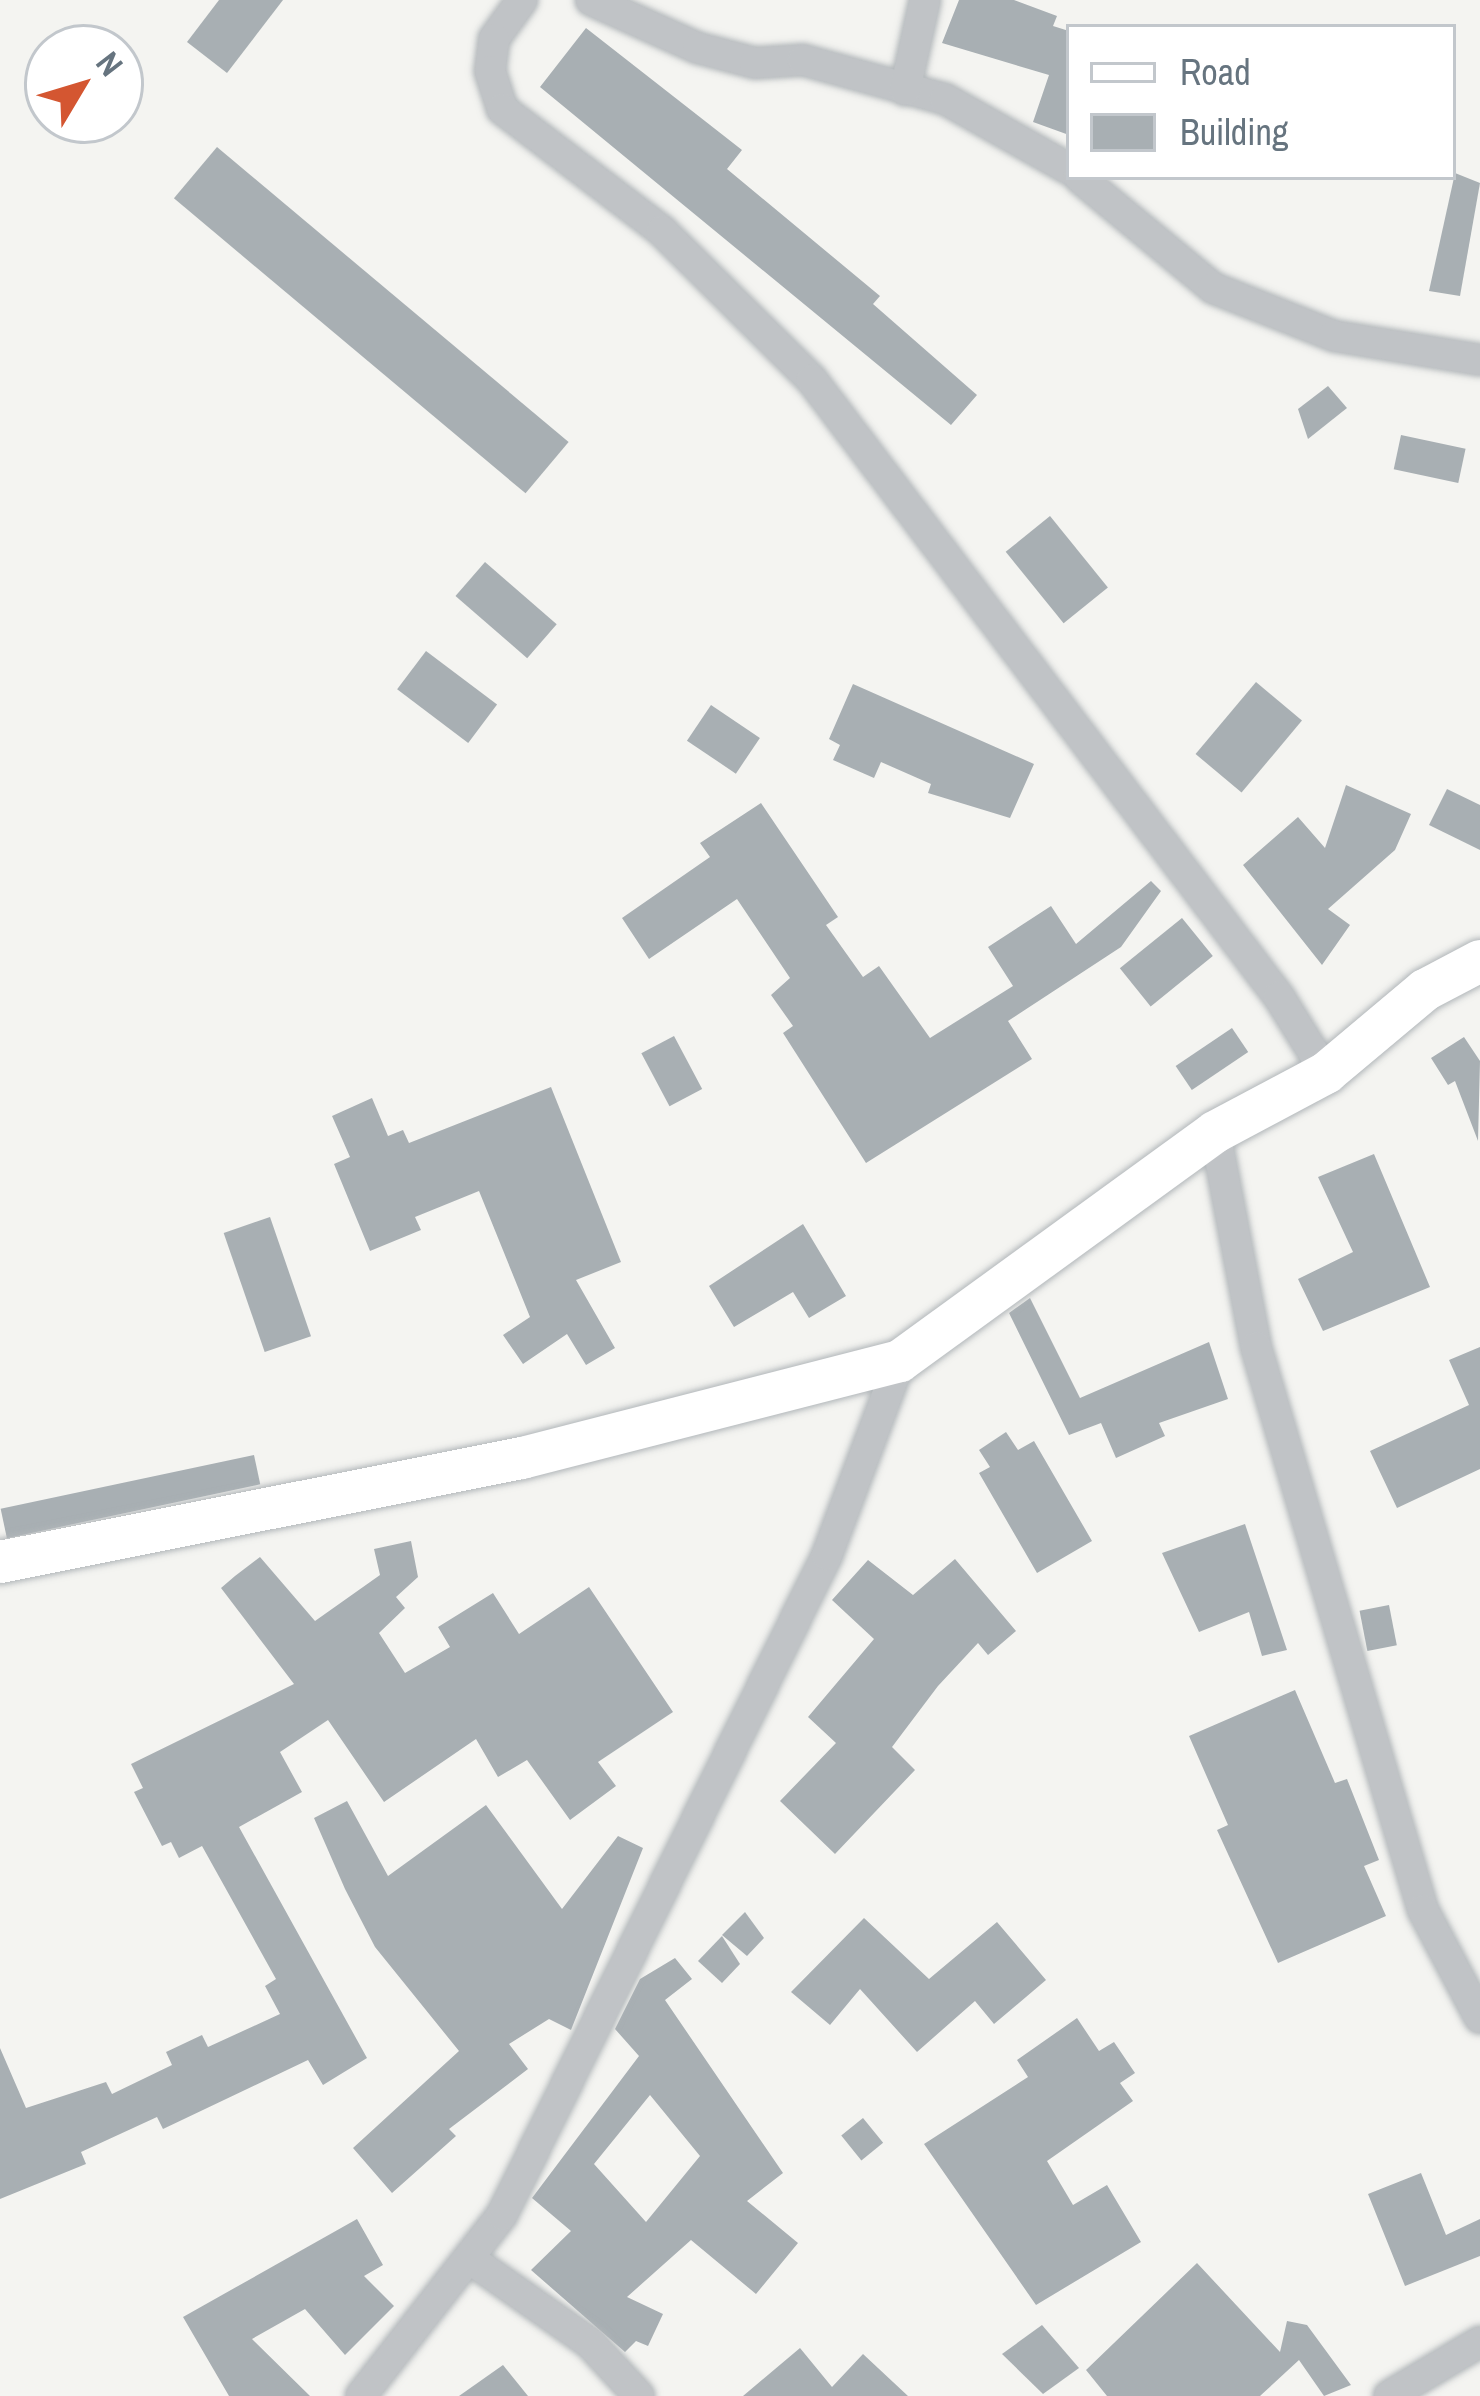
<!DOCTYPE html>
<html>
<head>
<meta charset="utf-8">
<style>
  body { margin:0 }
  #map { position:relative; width:1480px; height:2396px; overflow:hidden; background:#f4f4f1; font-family:"Archivo Narrow",sans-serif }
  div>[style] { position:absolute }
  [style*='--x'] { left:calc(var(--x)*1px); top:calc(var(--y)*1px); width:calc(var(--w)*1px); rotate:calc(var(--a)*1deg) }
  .building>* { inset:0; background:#a8afb3; transform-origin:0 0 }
  .roads { filter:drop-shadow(0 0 3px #b2b7ba) drop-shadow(0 0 3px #b2b7ba) }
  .street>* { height:30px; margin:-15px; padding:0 15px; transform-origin:15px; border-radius:15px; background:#c0c3c6 }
  .secondary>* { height:42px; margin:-21px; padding:0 21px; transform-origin:21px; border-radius:21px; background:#fff }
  span { translate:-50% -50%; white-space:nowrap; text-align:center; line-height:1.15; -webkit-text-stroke:12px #fff; paint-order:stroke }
  .legend { position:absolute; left:1066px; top:24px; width:390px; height:156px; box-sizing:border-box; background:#fff; border:3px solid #c2c7cc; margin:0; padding:15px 21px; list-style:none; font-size:36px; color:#66747f }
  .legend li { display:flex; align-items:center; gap:24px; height:60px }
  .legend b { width:60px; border:3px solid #c2c7cc }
  .north { position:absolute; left:24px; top:24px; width:120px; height:120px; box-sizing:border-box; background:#fff; border:3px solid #c2c7cc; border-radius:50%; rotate:52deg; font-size:33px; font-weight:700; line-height:48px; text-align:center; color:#66747f }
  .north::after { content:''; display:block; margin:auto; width:42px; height:54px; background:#d45631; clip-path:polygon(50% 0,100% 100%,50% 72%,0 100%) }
</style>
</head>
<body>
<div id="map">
  <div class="building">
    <div style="clip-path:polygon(219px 0,283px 0,227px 73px,187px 42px)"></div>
    <div style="clip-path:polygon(959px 0,1014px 0,1057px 16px,1053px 26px,1069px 31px,1069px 135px,1033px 122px,1049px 75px,942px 43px)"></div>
    <div style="clip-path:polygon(586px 28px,742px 150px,727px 169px,880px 296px,873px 304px,977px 395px,951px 425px,540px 87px)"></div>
    <div style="left:217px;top:147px;width:459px;height:67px;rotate:40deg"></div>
    <div style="clip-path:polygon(1455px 173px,1480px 183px,1460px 296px,1429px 291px)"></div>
    <div style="clip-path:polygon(1328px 386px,1347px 408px,1308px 439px,1298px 409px)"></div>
    <div style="left:1401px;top:435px;width:66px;height:35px;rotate:12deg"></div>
    <div style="left:1050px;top:516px;width:92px;height:57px;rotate:51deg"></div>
    <div style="left:485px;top:562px;width:95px;height:45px;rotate:41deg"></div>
    <div style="left:426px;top:651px;width:89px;height:48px;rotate:37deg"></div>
    <div style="left:1256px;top:682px;width:60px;height:94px;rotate:40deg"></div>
    <div style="clip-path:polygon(853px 684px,1034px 764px,1010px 818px,928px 793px,931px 784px,881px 762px,874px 778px,833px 760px,840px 745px,829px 739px)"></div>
    <div style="left:711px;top:705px;width:59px;height:43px;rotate:34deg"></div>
    <div style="clip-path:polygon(1346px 785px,1411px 814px,1395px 850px,1328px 909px,1350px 925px,1322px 965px,1243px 865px,1298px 817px,1325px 848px)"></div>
    <div style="clip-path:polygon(1447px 789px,1480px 805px,1480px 850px,1429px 825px)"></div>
    <div style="clip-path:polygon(761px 803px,838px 917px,826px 925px,863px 977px,879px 966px,930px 1038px,1013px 986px,988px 947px,1051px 906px,1076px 944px,1151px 881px,1161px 891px,1121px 947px,1008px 1021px,1032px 1059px,866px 1163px,783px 1033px,793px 1026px,771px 995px,790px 978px,737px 899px,649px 959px,622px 918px,710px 857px,700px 843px)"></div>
    <div style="left:1182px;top:918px;width:49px;height:80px;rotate:51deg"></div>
    <div style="left:1232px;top:1028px;width:29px;height:68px;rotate:56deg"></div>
    <div style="left:674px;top:1036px;width:60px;height:37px;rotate:62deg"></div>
    <div style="clip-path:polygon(1464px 1037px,1480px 1061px,1478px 1141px,1455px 1081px,1448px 1085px,1431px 1058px)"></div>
    <div style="clip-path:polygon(551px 1087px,621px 1262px,576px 1280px,615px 1348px,586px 1365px,567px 1334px,523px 1364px,503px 1335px,530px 1317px,479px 1191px,415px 1217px,421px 1230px,370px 1251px,334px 1164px,350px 1157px,332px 1116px,372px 1098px,388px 1136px,403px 1130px,409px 1143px)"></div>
    <div style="clip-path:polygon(1374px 1154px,1430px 1287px,1323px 1331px,1298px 1279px,1353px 1252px,1318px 1177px)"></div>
    <div style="left:270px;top:1217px;width:126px;height:49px;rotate:71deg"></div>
    <div style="clip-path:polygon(803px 1224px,846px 1296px,809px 1318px,793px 1292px,734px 1327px,709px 1286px)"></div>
    <div style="clip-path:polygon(1030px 1298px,1080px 1398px,1209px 1342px,1228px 1399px,1159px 1423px,1165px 1436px,1116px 1458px,1101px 1423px,1069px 1435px,1009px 1313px)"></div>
    <div style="clip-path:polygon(1480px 1347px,1480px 1469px,1397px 1508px,1370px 1451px,1469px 1405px,1449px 1360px)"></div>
    <div style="clip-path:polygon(1006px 1432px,1018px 1450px,1034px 1441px,1092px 1541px,1037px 1573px,979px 1473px,990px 1467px,979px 1450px)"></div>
    <div style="left:254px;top:1455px;width:30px;height:259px;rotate:78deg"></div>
    <div style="clip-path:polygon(1245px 1524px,1287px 1650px,1262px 1656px,1249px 1612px,1199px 1632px,1162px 1553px)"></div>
    <div style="clip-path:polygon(411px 1541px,418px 1577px,396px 1597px,405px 1608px,379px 1633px,405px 1673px,450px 1647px,438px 1627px,493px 1593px,519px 1634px,589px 1587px,673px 1712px,598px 1762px,616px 1786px,570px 1820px,527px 1760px,498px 1777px,476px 1739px,384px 1802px,328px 1720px,280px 1752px,302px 1792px,239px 1827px,367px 2058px,323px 2085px,308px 2060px,163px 2129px,157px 2117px,81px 2152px,86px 2164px,0 2199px,0 2048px,26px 2108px,106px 2082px,112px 2094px,172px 2065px,166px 2052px,202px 2035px,208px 2047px,280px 2014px,265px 1986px,276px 1979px,202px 1846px,179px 1858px,171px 1842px,162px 1846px,134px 1792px,143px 1788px,131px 1764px,294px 1684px,221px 1588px,235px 1576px,260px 1557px,315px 1621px,380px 1575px,374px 1549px)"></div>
    <div style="clip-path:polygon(955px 1559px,1016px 1631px,988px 1655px,978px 1643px,938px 1686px,892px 1747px,915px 1770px,835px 1854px,780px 1801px,836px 1743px,808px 1717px,874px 1639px,832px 1600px,868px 1560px,913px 1595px)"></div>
    <div style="left:1389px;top:1605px;width:41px;height:30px;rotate:79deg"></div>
    <div style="clip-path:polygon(1295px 1690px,1335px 1783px,1347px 1779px,1379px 1860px,1364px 1866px,1386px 1916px,1278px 1963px,1217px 1830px,1228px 1825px,1189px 1736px)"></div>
    <div style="clip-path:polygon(347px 1801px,388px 1876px,486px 1805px,562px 1909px,618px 1836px,643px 1848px,571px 2030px,549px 2019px,509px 2044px,528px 2069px,449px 2129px,456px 2136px,392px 2193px,353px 2148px,459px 2051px,375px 1947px,345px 1889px,314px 1818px)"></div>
    <div style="clip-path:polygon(745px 1912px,764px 1938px,747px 1956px,722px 1935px)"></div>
    <div style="clip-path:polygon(864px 1918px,929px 1979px,997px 1922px,1046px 1980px,994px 2024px,975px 2001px,917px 2052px,860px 1989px,830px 2025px,791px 1992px)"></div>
    <div style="clip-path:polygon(722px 1936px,740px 1964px,722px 1983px,698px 1961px)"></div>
    <div style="clip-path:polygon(evenodd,675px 1958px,692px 1979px,665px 2000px,783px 2173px,747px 2201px,798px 2243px,756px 2294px,691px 2240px,627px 2297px,663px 2314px,648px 2346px,636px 2341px,625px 2352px,531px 2270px,571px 2231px,532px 2198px,639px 2056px,615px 2029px,640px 1979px,675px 1958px,650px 2095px,700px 2156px,646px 2222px,594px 2164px,650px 2095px)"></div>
    <div style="clip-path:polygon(1077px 2018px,1099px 2051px,1114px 2042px,1135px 2073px,1120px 2083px,1133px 2101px,1047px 2161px,1073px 2205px,1107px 2185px,1141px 2242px,1036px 2305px,924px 2144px,1028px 2077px,1017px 2060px)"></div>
    <div style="left:863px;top:2118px;width:32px;height:28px;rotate:51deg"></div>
    <div style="clip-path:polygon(1421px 2173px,1446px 2235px,1480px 2219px,1480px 2256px,1405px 2286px,1368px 2194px)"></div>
    <div style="clip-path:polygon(357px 2219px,383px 2265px,364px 2276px,394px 2306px,345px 2355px,305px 2309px,252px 2339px,310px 2396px,229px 2396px,183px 2317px)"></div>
    <div style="clip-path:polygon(1197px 2263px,1280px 2352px,1287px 2321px,1307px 2325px,1351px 2385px,1324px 2396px,1299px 2360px,1260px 2396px,1107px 2396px,1086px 2370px)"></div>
    <div style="clip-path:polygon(1042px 2325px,1079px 2368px,1043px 2394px,1002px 2354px)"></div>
    <div style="clip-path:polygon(800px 2348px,832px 2387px,863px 2354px,908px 2396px,743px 2396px)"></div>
    <div style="clip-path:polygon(503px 2365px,528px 2396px,459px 2396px)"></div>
  </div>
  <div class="roads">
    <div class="street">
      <div style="--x:522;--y:0;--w:48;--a:125.7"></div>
      <div style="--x:494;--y:39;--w:32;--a:97"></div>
      <div style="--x:490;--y:71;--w:40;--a:72"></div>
      <div style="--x:502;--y:109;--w:201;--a:37.3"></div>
      <div style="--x:662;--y:231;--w:211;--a:44.8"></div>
      <div style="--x:812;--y:380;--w:774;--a:52.88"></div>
      <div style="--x:1279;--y:997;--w:89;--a:58.3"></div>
      <div style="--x:591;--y:0;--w:117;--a:24.2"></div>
      <div style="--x:698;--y:48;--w:59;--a:14.7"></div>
      <div style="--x:755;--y:63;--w:48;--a:-3.6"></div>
      <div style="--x:803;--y:60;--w:147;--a:15.4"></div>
      <div style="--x:945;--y:99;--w:142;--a:29.4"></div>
      <div style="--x:905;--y:90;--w:92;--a:-77.5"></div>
      <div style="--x:1079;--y:177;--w:174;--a:39.6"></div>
      <div style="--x:1213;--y:288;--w:130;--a:21.6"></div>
      <div style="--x:1334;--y:336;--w:148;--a:9.3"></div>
      <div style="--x:1215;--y:1132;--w:219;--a:79.2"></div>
      <div style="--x:1256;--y:1347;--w:587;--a:73.48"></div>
      <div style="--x:1423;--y:1910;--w:122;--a:62.2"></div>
      <div style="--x:470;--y:2259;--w:146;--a:35"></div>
      <div style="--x:590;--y:2343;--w:72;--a:47.2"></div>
      <div style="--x:361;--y:2396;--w:229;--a:-52.1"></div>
      <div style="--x:502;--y:2215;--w:736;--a:-63.78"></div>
      <div style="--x:827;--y:1555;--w:207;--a:-69.4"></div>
      <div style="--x:1389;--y:2396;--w:106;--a:-30.7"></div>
    </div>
    <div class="secondary">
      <div style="--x:0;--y:1562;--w:532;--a:-11.27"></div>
      <div style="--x:522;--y:1458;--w:390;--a:-14.4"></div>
      <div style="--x:900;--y:1361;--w:389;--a:-36"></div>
      <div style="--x:1215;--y:1132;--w:126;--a:-28"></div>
      <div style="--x:1326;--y:1073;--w:129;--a:-40"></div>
      <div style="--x:1425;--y:990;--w:62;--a:-27.8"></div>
    </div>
  </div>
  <ul class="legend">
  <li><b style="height:15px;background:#fff"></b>Road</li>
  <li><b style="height:33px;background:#a8afb3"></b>Building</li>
  </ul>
  <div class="north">N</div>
</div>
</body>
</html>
